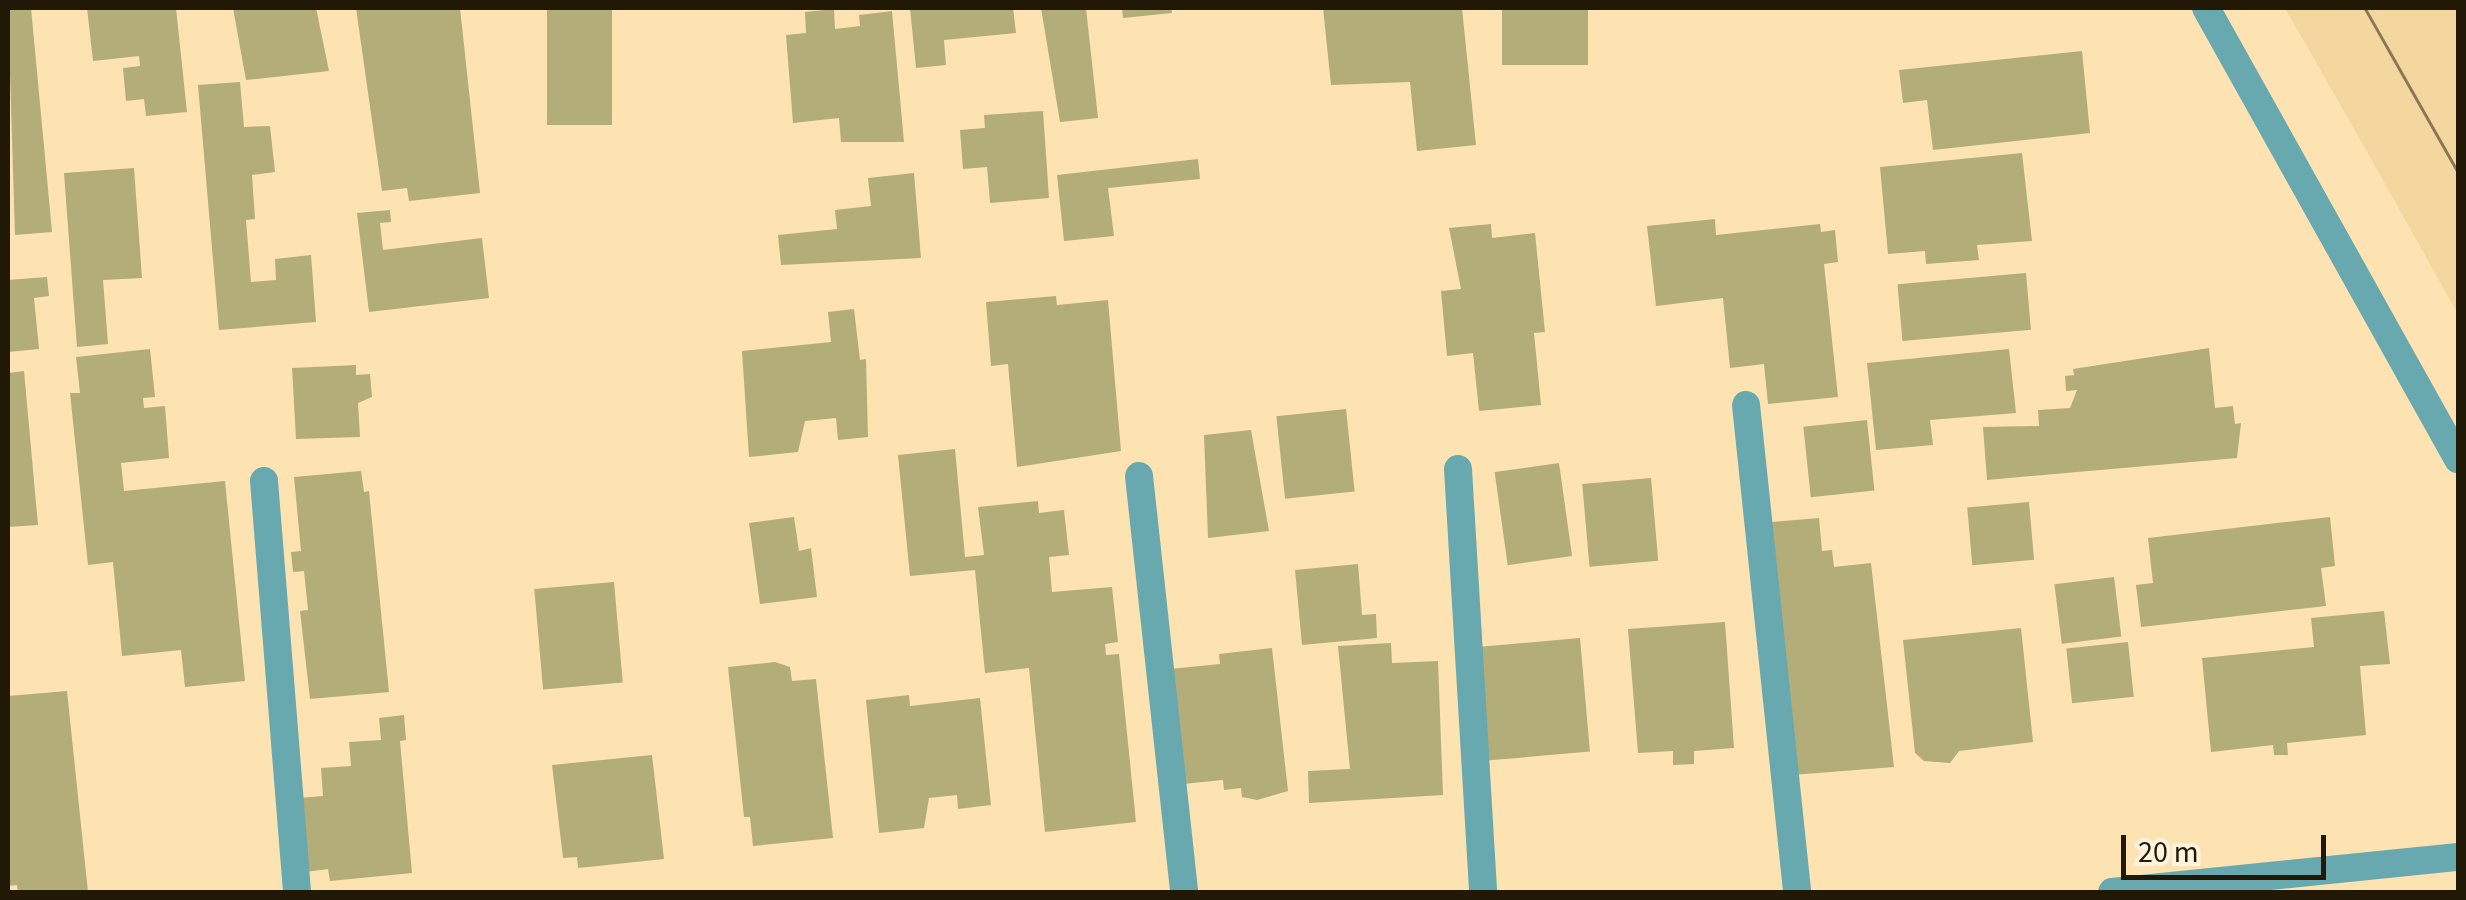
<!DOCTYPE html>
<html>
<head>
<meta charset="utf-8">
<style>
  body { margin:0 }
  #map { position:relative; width:2466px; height:900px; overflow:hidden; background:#fde3b2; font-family:"Source Sans 3",sans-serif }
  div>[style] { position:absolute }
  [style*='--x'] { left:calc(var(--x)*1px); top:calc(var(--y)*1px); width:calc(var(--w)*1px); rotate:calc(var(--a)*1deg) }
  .built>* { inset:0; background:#f4d79e }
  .building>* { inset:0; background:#b2ad79; transform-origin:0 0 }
  .service>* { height:28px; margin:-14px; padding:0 14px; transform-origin:14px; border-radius:14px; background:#68a8af }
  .minor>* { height:28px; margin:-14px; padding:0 14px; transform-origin:14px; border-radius:14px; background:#68a8af }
  .tram>* { height:2.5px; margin:-1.25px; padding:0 1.25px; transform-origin:1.25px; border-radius:1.25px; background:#897857 }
  span { translate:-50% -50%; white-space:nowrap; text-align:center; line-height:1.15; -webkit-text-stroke:8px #fdf3df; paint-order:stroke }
  .frame { position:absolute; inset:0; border:10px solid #211805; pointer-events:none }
  .scale { position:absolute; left:2121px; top:835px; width:205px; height:45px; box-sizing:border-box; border:5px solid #211805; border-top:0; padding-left:12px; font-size:30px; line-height:35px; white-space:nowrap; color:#211805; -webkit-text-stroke:8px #fdf3df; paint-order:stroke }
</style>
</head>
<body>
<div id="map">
  <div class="built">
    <div style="clip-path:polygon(2285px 8px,2458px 8px,2458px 314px,2366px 150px)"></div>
  </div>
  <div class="building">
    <div style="clip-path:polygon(8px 8px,31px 8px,52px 232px,15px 235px)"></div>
    <div style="clip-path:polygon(87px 8px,176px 8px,187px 112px,146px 116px,144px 99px,126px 101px,123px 68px,140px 66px,139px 56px,93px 61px)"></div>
    <div style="clip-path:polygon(233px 8px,316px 8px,329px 71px,246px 80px)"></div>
    <div style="clip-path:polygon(356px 8px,460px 8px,480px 193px,409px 201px,407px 188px,382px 191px)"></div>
    <div style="left:547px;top:8px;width:65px;height:117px"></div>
    <div style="clip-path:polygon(910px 8px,1013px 8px,1016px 33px,944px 40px,946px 65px,916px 68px)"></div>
    <div style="clip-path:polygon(1041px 8px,1086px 8px,1098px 118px,1060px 122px)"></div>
    <div style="clip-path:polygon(1122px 8px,1171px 8px,1172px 13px,1123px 18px)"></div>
    <div style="clip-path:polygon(1323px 8px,1462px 8px,1476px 145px,1417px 151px,1410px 82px,1331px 85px)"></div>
    <div style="left:1502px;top:8px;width:86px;height:57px"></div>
    <div style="clip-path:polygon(834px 9px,835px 29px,860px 26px,859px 15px,892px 11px,904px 142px,841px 142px,839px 118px,793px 123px,786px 35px,806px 33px,805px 12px)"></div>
    <div style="clip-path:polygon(2082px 51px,2090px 133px,1933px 150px,1927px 100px,1903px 103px,1899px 70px)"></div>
    <div style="clip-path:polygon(240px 82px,244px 127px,270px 126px,275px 172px,252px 175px,255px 219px,246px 220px,251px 282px,276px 280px,275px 259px,311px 255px,316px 322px,219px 330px,198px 85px)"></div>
    <div style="clip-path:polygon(1043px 111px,1049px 198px,990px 203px,987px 167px,963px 169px,960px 130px,985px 128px,984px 115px)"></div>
    <div style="clip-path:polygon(2022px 153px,2032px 241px,1977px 245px,1979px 260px,1926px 264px,1925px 251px,1888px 254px,1880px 167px)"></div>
    <div style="clip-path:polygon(1198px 159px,1200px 179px,1108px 188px,1114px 236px,1064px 241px,1057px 175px)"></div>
    <div style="clip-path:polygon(134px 168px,142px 278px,103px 280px,108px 344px,77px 347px,64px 173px)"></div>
    <div style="clip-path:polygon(914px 173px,921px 258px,781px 265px,778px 235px,837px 229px,835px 210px,871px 206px,868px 178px)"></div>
    <div style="clip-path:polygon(390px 210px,391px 222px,380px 223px,383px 250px,482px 238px,489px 298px,369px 312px,357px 213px)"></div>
    <div style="clip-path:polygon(1715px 219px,1716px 235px,1820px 224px,1821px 232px,1835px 230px,1838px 262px,1824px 264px,1838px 397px,1768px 404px,1764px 364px,1730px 368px,1723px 298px,1656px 306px,1647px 226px)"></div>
    <div style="clip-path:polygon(1491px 224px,1492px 238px,1535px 233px,1545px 332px,1534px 333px,1541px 405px,1479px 411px,1473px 353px,1447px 356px,1441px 291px,1461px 289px,1449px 228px)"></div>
    <div style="left:2026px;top:273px;width:57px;height:129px;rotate:85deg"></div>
    <div style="clip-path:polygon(47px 277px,49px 296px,34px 298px,39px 349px,8px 352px,8px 280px)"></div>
    <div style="clip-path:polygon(1056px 296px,1057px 305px,1108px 300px,1121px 451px,1017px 467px,1008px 364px,991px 366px,986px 302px)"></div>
    <div style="clip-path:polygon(854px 309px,860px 360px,866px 359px,868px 437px,838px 440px,836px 418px,805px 421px,798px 452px,749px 457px,742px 351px,831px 342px,828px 312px)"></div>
    <div style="clip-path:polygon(2209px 348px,2215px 408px,2233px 406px,2235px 424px,2241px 423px,2237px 458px,1987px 480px,1983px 427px,2039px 426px,2038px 410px,2070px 408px,2077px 390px,2066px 391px,2065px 376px,2074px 375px,2073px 369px)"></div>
    <div style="clip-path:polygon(150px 349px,155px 397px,143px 398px,144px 408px,165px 406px,169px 458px,121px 463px,124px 491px,225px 481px,245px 681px,185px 687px,181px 650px,122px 656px,113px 562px,88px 565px,70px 393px,80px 393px,76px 357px)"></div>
    <div style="clip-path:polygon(2009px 349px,2016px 413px,1930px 420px,1933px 445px,1876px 450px,1867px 363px)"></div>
    <div style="clip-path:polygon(356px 365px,356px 375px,370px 374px,372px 397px,358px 403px,360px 437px,296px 439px,292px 368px)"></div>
    <div style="clip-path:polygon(24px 371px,38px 525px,8px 527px,8px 373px)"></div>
    <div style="left:1346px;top:409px;width:83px;height:70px;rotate:84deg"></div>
    <div style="left:1867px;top:420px;width:71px;height:64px;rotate:84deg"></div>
    <div style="clip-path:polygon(1251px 430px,1269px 531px,1208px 538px,1204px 435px)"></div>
    <div style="clip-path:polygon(955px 449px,965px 557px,984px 555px,978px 507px,1038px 501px,1039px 513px,1064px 510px,1069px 555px,1049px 557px,1052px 592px,1112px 587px,1118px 642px,1105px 644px,1106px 655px,1119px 654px,1136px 822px,1045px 832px,1029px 668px,985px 673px,975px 570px,910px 576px,898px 455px)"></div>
    <div style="left:1559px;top:463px;width:94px;height:65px;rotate:82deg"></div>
    <div style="clip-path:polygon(361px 471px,364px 492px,369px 491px,389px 692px,310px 699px,300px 611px,308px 610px,304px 571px,293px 572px,291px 552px,301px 551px,294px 477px)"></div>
    <div style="left:1651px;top:478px;width:83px;height:69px;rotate:85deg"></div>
    <div style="left:2029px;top:502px;width:58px;height:62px;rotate:85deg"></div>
    <div style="clip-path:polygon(794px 517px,799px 551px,811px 548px,817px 597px,760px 604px,749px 523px)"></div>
    <div style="clip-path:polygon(2330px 517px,2335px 566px,2321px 568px,2326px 606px,2141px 627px,2136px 585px,2153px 583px,2148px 538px)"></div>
    <div style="clip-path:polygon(1819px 518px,1822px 551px,1832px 550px,1834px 567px,1871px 563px,1894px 767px,1792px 775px,1771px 522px)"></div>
    <div style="clip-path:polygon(1358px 564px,1362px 615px,1376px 614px,1377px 638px,1302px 645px,1295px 570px)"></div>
    <div style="left:2114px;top:577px;width:60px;height:60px;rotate:83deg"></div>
    <div style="left:614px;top:582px;width:101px;height:80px;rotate:85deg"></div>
    <div style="clip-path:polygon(2384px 611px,2390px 664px,2360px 666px,2366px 735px,2287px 743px,2288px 755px,2274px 755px,2273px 745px,2211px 752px,2202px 658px,2314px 647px,2311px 618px)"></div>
    <div style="clip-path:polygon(1725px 622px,1734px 748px,1694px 751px,1694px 764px,1673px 765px,1673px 751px,1638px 753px,1628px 629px)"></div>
    <div style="clip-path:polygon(2021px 628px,2033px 742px,1959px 751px,1950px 763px,1924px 761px,1915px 753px,1903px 640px)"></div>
    <div style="left:1580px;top:638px;width:114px;height:103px;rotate:85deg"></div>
    <div style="left:2128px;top:642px;width:55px;height:62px;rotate:84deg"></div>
    <div style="clip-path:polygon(1391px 643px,1392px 663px,1438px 661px,1443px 795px,1309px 803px,1308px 771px,1350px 769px,1338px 646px)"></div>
    <div style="clip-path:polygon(1272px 648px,1288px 791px,1257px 800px,1242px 797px,1241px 788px,1224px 790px,1223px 780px,1183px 784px,1170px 669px,1220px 664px,1219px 654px)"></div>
    <div style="clip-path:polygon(775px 662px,790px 667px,792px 681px,816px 679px,833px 838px,753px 846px,750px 817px,744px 817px,728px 667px)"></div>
    <div style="clip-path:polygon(67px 691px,88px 892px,18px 892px,17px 885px,8px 886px,8px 696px)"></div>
    <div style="clip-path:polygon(909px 695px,910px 706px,980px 698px,991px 805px,958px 809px,957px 795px,929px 798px,924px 828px,879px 833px,866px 700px)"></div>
    <div style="clip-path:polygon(404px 715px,406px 740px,400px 741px,412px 873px,330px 881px,328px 869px,305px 872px,299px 798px,323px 796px,321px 768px,351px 766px,349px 742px,381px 740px,379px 718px)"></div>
    <div style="clip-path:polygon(652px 755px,664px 859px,578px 868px,577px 857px,563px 858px,552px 765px)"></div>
  </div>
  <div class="service">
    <div style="--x:1746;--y:405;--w:490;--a:84"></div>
    <div style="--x:1458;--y:469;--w:424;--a:86.6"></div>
    <div style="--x:1139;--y:476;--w:418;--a:83.8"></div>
    <div style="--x:264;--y:481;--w:412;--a:85.4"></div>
  </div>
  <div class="minor">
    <div style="--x:2206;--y:8;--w:517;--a:60.81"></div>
    <div style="--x:2112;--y:892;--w:348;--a:-5.8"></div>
  </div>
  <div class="tram">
    <div style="--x:2365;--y:8;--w:189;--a:60.4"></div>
  </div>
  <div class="frame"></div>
  <div class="scale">20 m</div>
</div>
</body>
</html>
